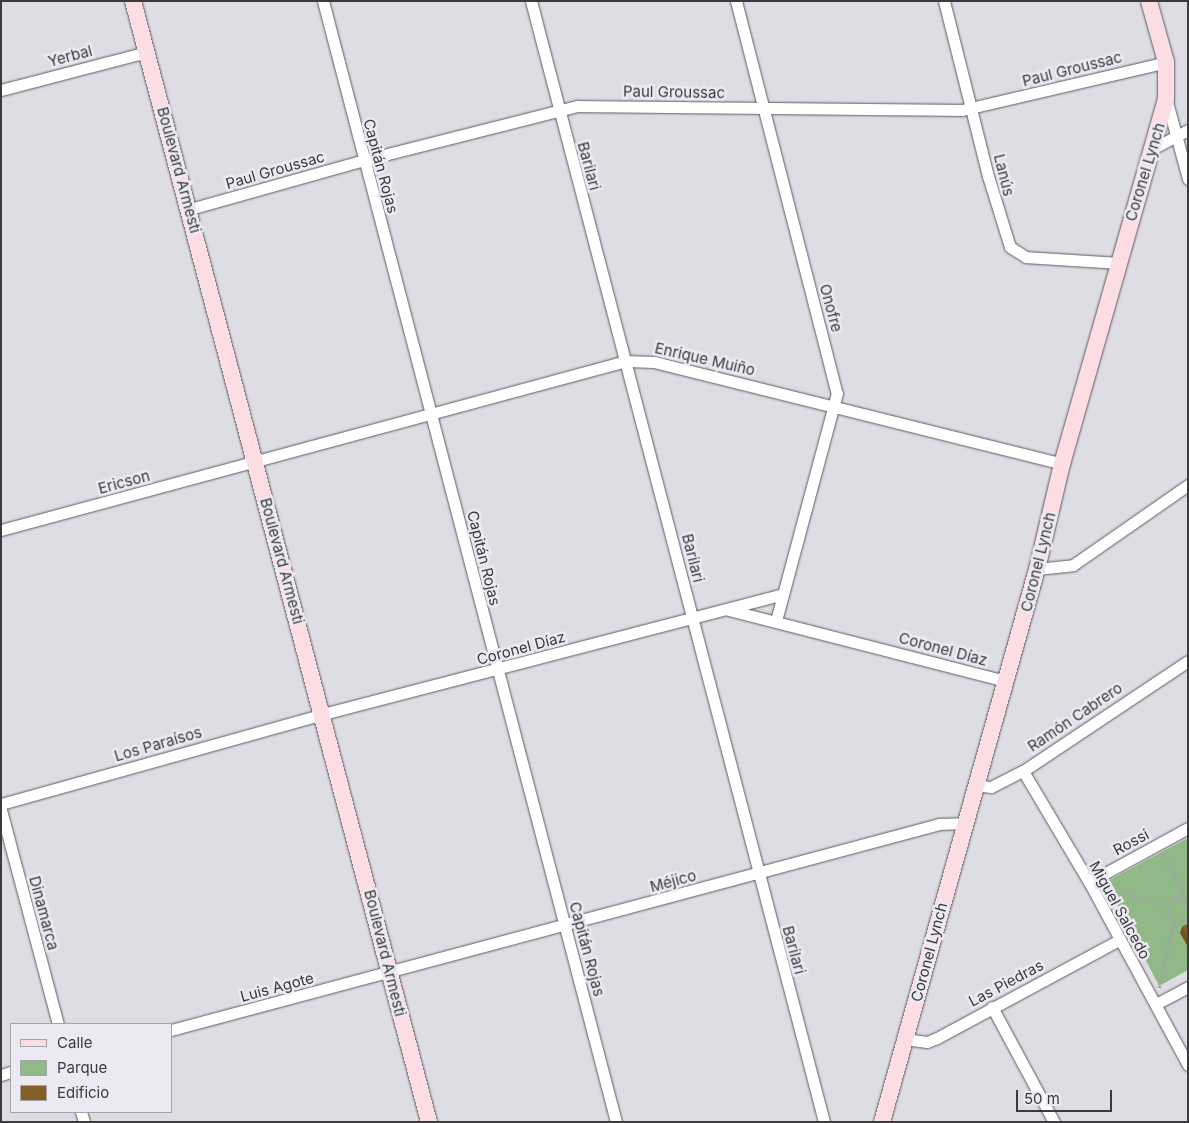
<!DOCTYPE html>
<html>
<head>
<meta charset="utf-8">
<style>
  body { margin:0 }
  #map { position:relative; width:1189px; height:1123px; overflow:hidden; background:#dedde4; font-family:Inter,sans-serif }
  div>[style] { position:absolute }
  [style*='--x'] { left:calc(var(--x)*1px); top:calc(var(--y)*1px); width:calc(var(--w)*1px); rotate:calc(var(--a)*1deg) }
  .green>* { inset:0; background:#91b887 }
  .path>* { height:2.5px; margin-top:-1.25px; transform-origin:0; background:repeating-linear-gradient(90deg,#a3a2a8 0 2.5px,transparent 0 5px) }
  .roads { filter:drop-shadow(0 0 1px #5c5b61) drop-shadow(0 0 1px #5c5b61) }
  .street>* { height:11px; margin:-5.5px; padding:0 5.5px; transform-origin:5.5px; border-radius:5.5px; background:#fff }
  .secondary>* { height:16px; margin:-8px; padding:0 8px; transform-origin:8px; border-radius:8px; background:#fcdde3 }
  .wall>* { inset:0; background:#725321 }
  .building>* { inset:0; background:#856026 }
  span { translate:-50% -50%; white-space:nowrap; text-align:center; line-height:1.15; -webkit-text-stroke:5px #ebeaf2; paint-order:stroke }
  .street-label { font-size:15px; color:#3b3a3d }
  .frame { position:absolute; inset:0; border:2px solid #3b3a3d; pointer-events:none }
  .legend { position:absolute; left:10px; top:1023px; width:162px; height:90px; box-sizing:border-box; background:#ebeaf2; border:1px solid #a5a4aa; margin:0; padding:6px 9px; list-style:none; font-size:15px; color:#3b3a3d }
  .legend li { display:flex; align-items:center; gap:10px; height:25px }
  .legend b { width:25px; border:1px solid #a5a4aa }
  .scale { position:absolute; left:1016px; top:1090px; width:96px; height:22px; box-sizing:border-box; border:2px solid #3b3a3d; border-top:0; padding-left:6px; font-size:15px; line-height:18px; white-space:nowrap; color:#3b3a3d; -webkit-text-stroke:4px #ebeaf2; paint-order:stroke }
</style>
</head>
<body>
<div id="map">
  <div class="green">
    <div style="clip-path:polygon(1188px 838px,1188px 970px,1159px 986px,1106px 882px)"></div>
  </div>
  <div class="path">
    <div style="--x:1164;--y:853;--w:53;--a:64.4"></div>
    <div style="--x:1105;--y:887;--w:66;--a:17.6"></div>
    <div style="--x:1188;--y:903;--w:13;--a:-162"></div>
    <div style="--x:1176;--y:899;--w:8;--a:150"></div>
    <div style="--x:1169;--y:903;--w:8;--a:104"></div>
    <div style="--x:1167;--y:911;--w:12;--a:55"></div>
    <div style="--x:1174;--y:921;--w:14;--a:-8"></div>
    <div style="--x:1159;--y:988;--w:69;--a:-77.4"></div>
  </div>
  <div class="roads">
    <div class="street">
      <div style="--x:323;--y:1;--w:1159;--a:75.35"></div>
      <div style="--x:531;--y:1;--w:1159;--a:75.35"></div>
      <div style="--x:736;--y:1;--w:405;--a:75.6"></div>
      <div style="--x:837;--y:393;--w:236;--a:105"></div>
      <div style="--x:944;--y:1;--w:180;--a:75.9"></div>
      <div style="--x:988;--y:176;--w:74;--a:72.8"></div>
      <div style="--x:1010;--y:247;--w:19;--a:32"></div>
      <div style="--x:1026;--y:257;--w:92;--a:3.7"></div>
      <div style="--x:1;--y:90;--w:151;--a:-14.6"></div>
      <div style="--x:1167;--y:102;--w:80;--a:74.7"></div>
      <div style="--x:1152;--y:149;--w:41;--a:-27.8"></div>
      <div style="--x:190;--y:209;--w:181;--a:-15.7"></div>
      <div style="--x:364;--y:160;--w:220;--a:-14.2"></div>
      <div style="--x:577;--y:106;--w:385;--a:0.6"></div>
      <div style="--x:962;--y:110;--w:210;--a:-13.2"></div>
      <div style="--x:1;--y:530;--w:647;--a:-15.13"></div>
      <div style="--x:626;--y:361;--w:28;--a:2"></div>
      <div style="--x:654;--y:362;--w:421;--a:14"></div>
      <div style="--x:1037;--y:569;--w:36;--a:-6"></div>
      <div style="--x:1073;--y:565;--w:140;--a:-34.8"></div>
      <div style="--x:729;--y:610;--w:285;--a:14.4"></div>
      <div style="--x:1023;--y:771;--w:129;--a:59.3"></div>
      <div style="--x:1089;--y:882;--w:208;--a:61.6"></div>
      <div style="--x:976;--y:785;--w:15;--a:8"></div>
      <div style="--x:991;--y:787;--w:36;--a:-27"></div>
      <div style="--x:1023;--y:771;--w:198;--a:-33.7"></div>
      <div style="--x:1;--y:804;--w:334;--a:-15.6"></div>
      <div style="--x:323;--y:714;--w:475;--a:-14.6"></div>
      <div style="--x:1;--y:810;--w:221;--a:75.1"></div>
      <div style="--x:1089;--y:882;--w:113;--a:-28.6"></div>
      <div style="--x:1156;--y:1004;--w:36;--a:-28"></div>
      <div style="--x:992;--y:1007;--w:131;--a:61.7"></div>
      <div style="--x:171;--y:1030;--w:795;--a:-15.01"></div>
      <div style="--x:939;--y:824;--w:25;--a:-2"></div>
      <div style="--x:905;--y:1039;--w:22;--a:8"></div>
      <div style="--x:927;--y:1042;--w:11;--a:-22"></div>
      <div style="--x:937;--y:1038;--w:207;--a:-28.3"></div>
      <div style="--x:1;--y:1075;--w:10;--a:-17"></div>
      <div style="--x:81;--y:1112;--w:10;--a:73"></div>
    </div>
    <div class="secondary">
      <div style="--x:133;--y:1;--w:1159;--a:75.21"></div>
      <div style="--x:882;--y:1122;--w:574;--a:-74.34"></div>
      <div style="--x:1037;--y:569;--w:108;--a:-76.6"></div>
      <div style="--x:1062;--y:464;--w:379;--a:-74.1"></div>
      <div style="--x:1166;--y:100;--w:38;--a:-90"></div>
      <div style="--x:1166;--y:62;--w:63;--a:-105.6"></div>
    </div>
  </div>
  <div class="wall">
    <div style="clip-path:polygon(1188px 924px,1188px 947px,1180px 933px,1182px 927px)"></div>
  </div>
  <div class="building">
    <div style="clip-path:polygon(1188px 924px,1188px 937px,1182px 927px)"></div>
  </div>
  <div class="street-label">
    <span style="left:70px;top:56px;rotate:-15deg">Yerbal</span>
    <span style="left:1072px;top:69px;rotate:-14deg">Paul Groussac</span>
    <span style="left:674px;top:92px;rotate:1deg">Paul Groussac</span>
    <span style="left:381px;top:166px;rotate:75deg">Capitán Rojas</span>
    <span style="left:589px;top:166px;rotate:75deg">Barilari</span>
    <span style="left:179px;top:170px;rotate:75deg">Boulevard Armesti</span>
    <span style="left:275px;top:170px;rotate:-16deg">Paul Groussac</span>
    <span style="left:1145px;top:172px;rotate:-73deg">Coronel Lynch</span>
    <span style="left:1004px;top:175px;rotate:76deg">Lanús</span>
    <span style="left:831px;top:308px;rotate:75deg">Onofre</span>
    <span style="left:705px;top:359px;rotate:13deg">Enrique Muiño</span>
    <span style="left:124px;top:482px;rotate:-15deg">Ericson</span>
    <span style="left:484px;top:558px;rotate:76deg">Capitán Rojas</span>
    <span style="left:693px;top:558px;rotate:76deg">Barilari</span>
    <span style="left:282px;top:561px;rotate:75deg">Boulevard Armesti</span>
    <span style="left:1038px;top:562px;rotate:-76deg">Coronel Lynch</span>
    <span style="left:521px;top:648px;rotate:-15deg">Coronel Díaz</span>
    <span style="left:943px;top:649px;rotate:15deg">Coronel Díaz</span>
    <span style="left:1075px;top:717px;rotate:-34deg">Ramón Cabrero</span>
    <span style="left:158px;top:744px;rotate:-16deg">Los Paraísos</span>
    <span style="left:1131px;top:842px;rotate:-28deg">Rossi</span>
    <span style="left:673px;top:881px;rotate:-15deg">Méjico</span>
    <span style="left:1120px;top:910px;rotate:61deg">Miguel Salcedo</span>
    <span style="left:44px;top:913px;rotate:75deg">Dinamarca</span>
    <span style="left:587px;top:949px;rotate:75deg">Capitán Rojas</span>
    <span style="left:794px;top:950px;rotate:75deg">Barilari</span>
    <span style="left:929px;top:952px;rotate:-75deg">Coronel Lynch</span>
    <span style="left:385px;top:953px;rotate:76deg">Boulevard Armesti</span>
    <span style="left:1006px;top:983px;rotate:-28deg">Las Piedras</span>
    <span style="left:277px;top:987px;rotate:-15deg">Luis Agote</span>
  </div>
  <div class="frame"></div>
  <ul class="legend">
  <li><b style="height:6px;background:#fcdde3"></b>Calle</li>
  <li><b style="height:14px;background:#91b887"></b>Parque</li>
  <li><b style="height:14px;background:#856026"></b>Edificio</li>
  </ul>
  <div class="scale">50 m</div>
</div>
</body>
</html>
